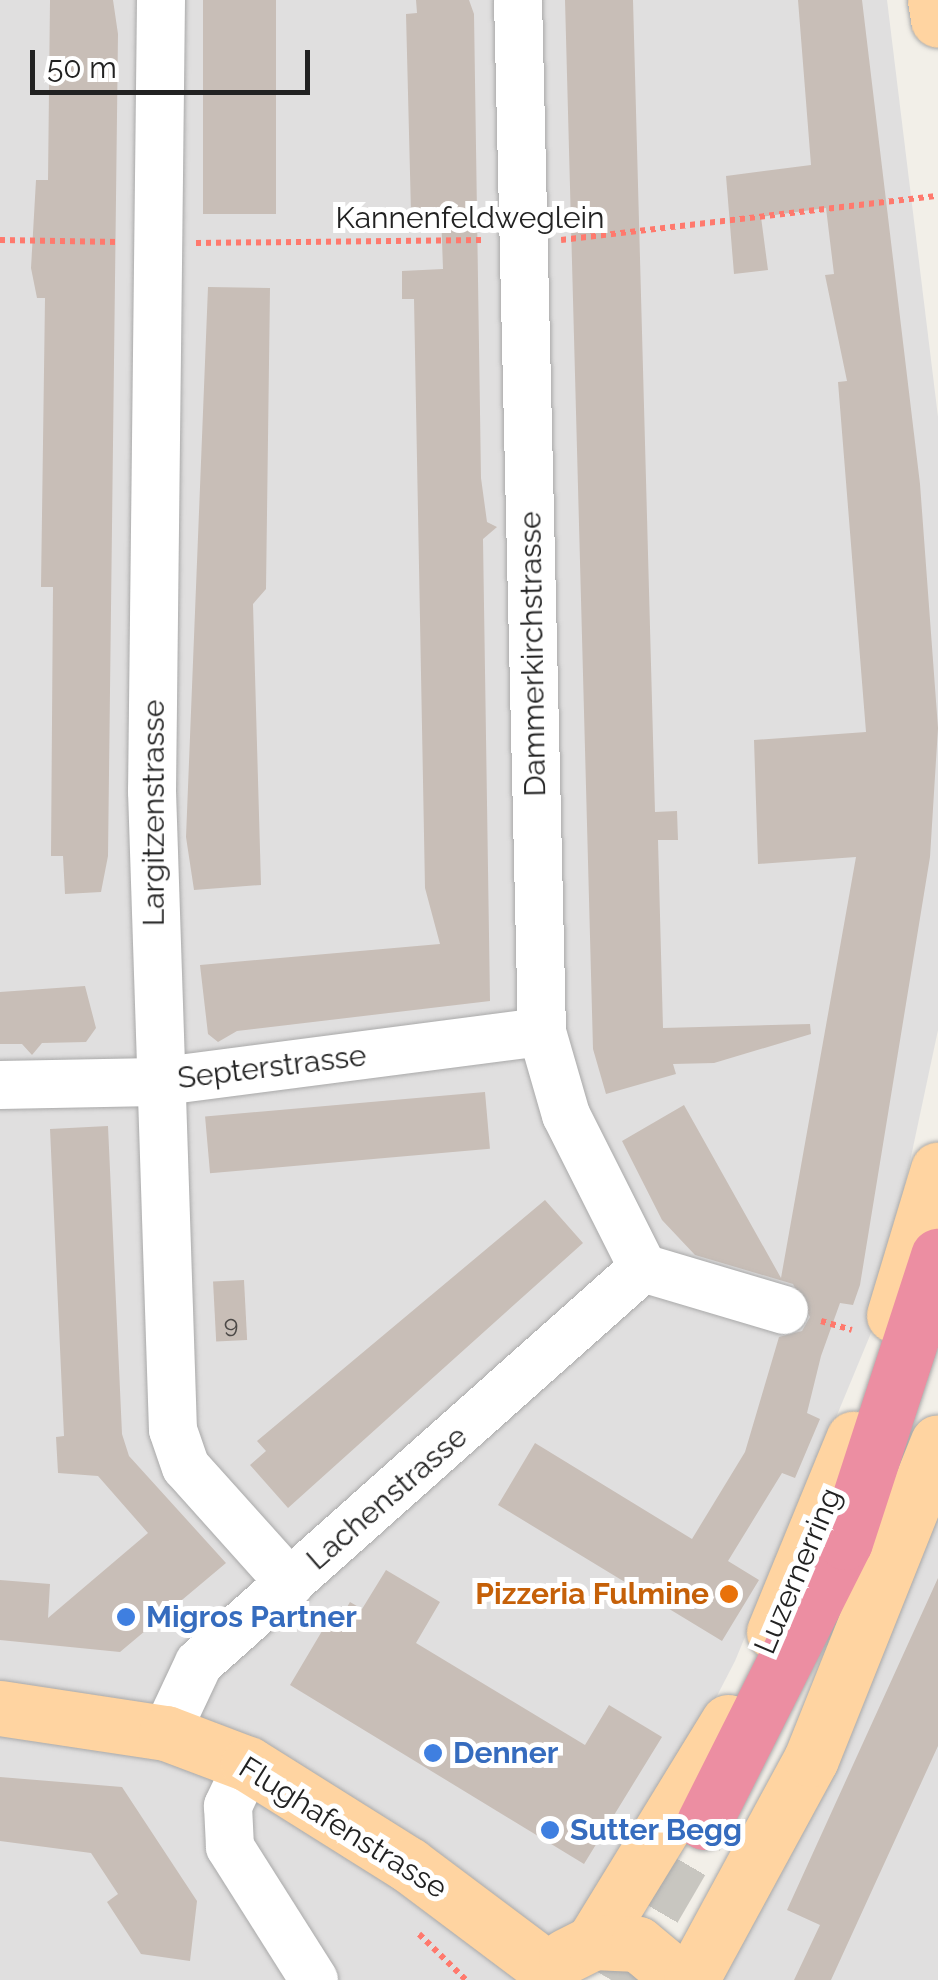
<!DOCTYPE html>
<html>
<head>
<meta charset="utf-8">
<style>
  body { margin:0 }
  #map { position:relative; width:938px; height:1980px; overflow:hidden; background:#f2efe8; font-family:Raleway,sans-serif }
  div>[style] { position:absolute }
  [style*='--x'] { left:calc(var(--x)*1px); top:calc(var(--y)*1px); width:calc(var(--w)*1px); rotate:calc(var(--a)*1deg) }
  .residential>* { inset:0; background:#e0dfdf }
  .building>* { inset:0; background:#c8beb7; transform-origin:0 0 }
  .highway-tunnel>* { height:55px; margin-top:-27.5px; transform-origin:0; background:repeating-linear-gradient(90deg,#c8c6c0 0 55px,transparent 0 83px) }
  .path>* { height:6px; margin-top:-3px; transform-origin:0; background:repeating-linear-gradient(90deg,#ff796d 0 5px,transparent 0 10px) }
  .roads { filter:drop-shadow(0 0 2px #a9a9a9) drop-shadow(0 0 2px #a9a9a9) }
  .minor>* { height:48px; margin:-24px; padding:0 24px; transform-origin:24px; border-radius:24px; background:#fff }
  .major>* { height:55px; margin:-27.5px; padding:0 27.5px; transform-origin:27.5px; border-radius:27.5px; background:#ffd4a1 }
  .highway>* { height:55px; margin:-27.5px; padding:0 27.5px; transform-origin:27.5px; border-radius:27.5px; background:#ec8ea2 }
  .dots>* { width:28px; height:28px; translate:-50% -50%; box-sizing:border-box; border:5px solid #fff; border-radius:50% }
  span { translate:-50% -50%; white-space:nowrap; text-align:center; line-height:1.15; -webkit-text-stroke:10px #fff; paint-order:stroke }
  .number-label { font-size:25px; color:#4c4947 }
  .number-label span { -webkit-text-stroke-width:0 }
  .street-label { font-size:30px; color:#222 }
  .food-label { font-size:30px; color:#c56008; font-weight:700 }
  .right { translate:-100% -50%; text-align:right }
  .shop-label { font-size:30px; color:#366cbe; font-weight:700 }
  .left { translate:0 -50%; text-align:left }
  .scale { position:absolute; left:30px; top:50px; width:280px; height:45px; box-sizing:border-box; border:5px solid #222; border-top:0; padding-left:12px; font-size:30px; line-height:35px; white-space:nowrap; color:#222; -webkit-text-stroke:8px #fff; paint-order:stroke }
</style>
</head>
<body>
<div id="map">
  <div class="residential">
    <div style="clip-path:polygon(0 0,887px 0,938px 417px,938px 1030px,876px 1321px,735px 1661px,570px 1980px,0 1980px)"></div>
    <div style="clip-path:polygon(938px 1481px,938px 1980px,712px 1980px)"></div>
  </div>
  <div class="building">
    <div style="clip-path:polygon(50px 0,113px 0,118px 34px,108px 856px,101px 892px,65px 894px,63px 856px,51px 856px,53px 587px,41px 587px,45px 298px,37px 298px,31px 268px,36px 180px,48px 180px)"></div>
    <div style="left:203px;top:0;width:73px;height:214px"></div>
    <div style="clip-path:polygon(416px 0,469px 0,474px 14px,481px 478px,487px 522px,497px 527px,483px 539px,490px 1001px,237px 1031px,218px 1042px,208px 1034px,200px 965px,440px 944px,425px 888px,414px 299px,402px 299px,402px 271px,443px 269px,441px 212px,411px 213px,406px 14px,417px 13px)"></div>
    <div style="clip-path:polygon(565px 0,633px 0,655px 812px,677px 811px,678px 840px,658px 840px,663px 1028px,810px 1024px,811px 1034px,714px 1063px,673px 1064px,676px 1074px,606px 1094px,593px 1049px)"></div>
    <div style="clip-path:polygon(798px 0,862px 0,920px 484px,938px 728px,930px 857px,860px 1285px,853px 1305px,840px 1303px,821px 1356px,807px 1413px,820px 1419px,795px 1478px,782px 1473px,728px 1561px,759px 1580px,722px 1641px,498px 1505px,535px 1443px,692px 1539px,745px 1452px,779px 1337px,802px 1331px,810px 1317px,793px 1284px,695px 1255px,662px 1220px,622px 1141px,684px 1105px,781px 1278px,856px 857px,758px 864px,754px 740px,866px 732px,838px 382px,847px 381px,825px 275px,834px 274px,826px 208px,761px 217px,768px 270px,734px 274px,726px 176px,811px 165px)"></div>
    <div style="clip-path:polygon(208px 287px,270px 288px,266px 589px,253px 604px,261px 885px,194px 890px,186px 837px)"></div>
    <div style="clip-path:polygon(85px 986px,96px 1028px,86px 1042px,42px 1043px,32px 1055px,22px 1044px,0 1044px,0 992px)"></div>
    <div style="left:485px;top:1092px;width:57px;height:281px;rotate:85deg"></div>
    <div style="clip-path:polygon(108px 1126px,122px 1434px,129px 1456px,226px 1563px,120px 1652px,0 1640px,0 1580px,50px 1584px,48px 1618px,148px 1533px,98px 1476px,58px 1473px,56px 1437px,64px 1436px,50px 1129px)"></div>
    <div style="clip-path:polygon(545px 1200px,583px 1243px,288px 1508px,250px 1465px,266px 1451px,257px 1441px)"></div>
    <div style="left:244px;top:1280px;width:60px;height:31px;rotate:87deg"></div>
    <div style="clip-path:polygon(386px 1570px,440px 1602px,416px 1643px,585px 1745px,609px 1705px,662px 1737px,584px 1864px,290px 1685px,325px 1626px,333px 1631px,350px 1602px,362px 1609px)"></div>
    <div style="clip-path:polygon(938px 1578px,938px 1746px,831px 1980px,794px 1980px,820px 1925px,787px 1910px)"></div>
    <div style="clip-path:polygon(0 1777px,122px 1787px,197px 1901px,190px 1961px,141px 1954px,107px 1902px,118px 1894px,91px 1853px,0 1841px)"></div>
  </div>
  <div class="highway-tunnel">
    <div style="--x:612;--y:1980;--w:183;--a:-59.8"></div>
  </div>
  <div class="path">
    <div style="--x:0;--y:240;--w:119;--a:1"></div>
    <div style="--x:561;--y:240;--w:380;--a:-6.7"></div>
    <div style="--x:196;--y:243;--w:288;--a:-0.6"></div>
    <div style="--x:821;--y:1321;--w:32;--a:16"></div>
    <div style="--x:419;--y:1934;--w:66;--a:44.4"></div>
  </div>
  <div class="roads">
    <div class="minor">
      <div style="--x:161;--y:0;--w:791;--a:90.65"></div>
      <div style="--x:152;--y:791;--w:639;--a:88.12"></div>
      <div style="--x:173;--y:1430;--w:39;--a:71"></div>
      <div style="--x:186;--y:1467;--w:156;--a:48.1"></div>
      <div style="--x:0;--y:1085;--w:156;--a:-1.1"></div>
      <div style="--x:156;--y:1082;--w:389;--a:-7.4"></div>
      <div style="--x:643;--y:1268;--w:147;--a:16.6"></div>
      <div style="--x:166;--y:1733;--w:77;--a:-64.8"></div>
      <div style="--x:199;--y:1663;--w:594;--a:-41.66"></div>
      <div style="--x:643;--y:1268;--w:171;--a:-116.7"></div>
      <div style="--x:566;--y:1115;--w:86;--a:-106.1"></div>
      <div style="--x:542;--y:1032;--w:1032;--a:-91.33"></div>
      <div style="--x:248;--y:1764;--w:47;--a:115.5"></div>
      <div style="--x:228;--y:1806;--w:41;--a:87.2"></div>
      <div style="--x:230;--y:1847;--w:157;--a:57.7"></div>
    </div>
    <div class="major">
      <div style="--x:935;--y:0;--w:20;--a:81"></div>
      <div style="--x:894;--y:1315;--w:152;--a:-73.2"></div>
      <div style="--x:774;--y:1632;--w:209;--a:-67.7"></div>
      <div style="--x:0;--y:1708;--w:168;--a:8.6"></div>
      <div style="--x:166;--y:1733;--w:88;--a:20.7"></div>
      <div style="--x:248;--y:1764;--w:190;--a:32.1"></div>
      <div style="--x:409;--y:1865;--w:175;--a:36.9"></div>
      <div style="--x:593;--y:1942;--w:258;--a:-58.5"></div>
      <div style="--x:566;--y:1956;--w:30;--a:-27"></div>
      <div style="--x:593;--y:1942;--w:45;--a:2.5"></div>
      <div style="--x:638;--y:1944;--w:56;--a:39.9"></div>
      <div style="--x:691;--y:1980;--w:251;--a:-61.5"></div>
      <div style="--x:811;--y:1759;--w:341;--a:-68.2"></div>
    </div>
    <div class="highway">
      <div style="--x:704;--y:1822;--w:313;--a:-63.3"></div>
      <div style="--x:845;--y:1542;--w:301;--a:-72"></div>
    </div>
  </div>
  <div class="dots">
    <div style="left:729px;top:1594px;background:#e8710a"></div>
    <div style="left:126px;top:1617px;background:#3f7fe0"></div>
    <div style="left:433px;top:1753px;background:#3f7fe0"></div>
    <div style="left:550px;top:1830px;background:#3f7fe0"></div>
  </div>
  <div class="number-label">
    <span style="left:231px;top:1324px">9</span>
  </div>
  <div class="street-label">
    <span style="left:470px;top:218px">Kannenfeldweglein</span>
    <span style="left:533px;top:654px;rotate:-91deg">Dammerkirchstrasse</span>
    <span style="left:154px;top:813px;rotate:-90deg">Largitzenstrasse</span>
    <span style="left:272px;top:1067px;rotate:-7deg">Septerstrasse</span>
    <span style="left:387px;top:1498px;rotate:-41deg">Lachenstrasse</span>
    <span style="left:798px;top:1571px;rotate:-67deg">Luzernerring</span>
    <span style="left:343px;top:1828px;rotate:32deg">Flughafenstrasse</span>
  </div>
  <div class="food-label">
    <span class="right" style="left:709px;top:1594px">Pizzeria Fulmine</span>
  </div>
  <div class="shop-label">
    <span class="left" style="left:146px;top:1617px">Migros Partner</span>
    <span class="left" style="left:453px;top:1753px">Denner</span>
    <span class="left" style="left:570px;top:1830px">Sutter Begg</span>
  </div>
  <div class="scale">50 m</div>
</div>
</body>
</html>
